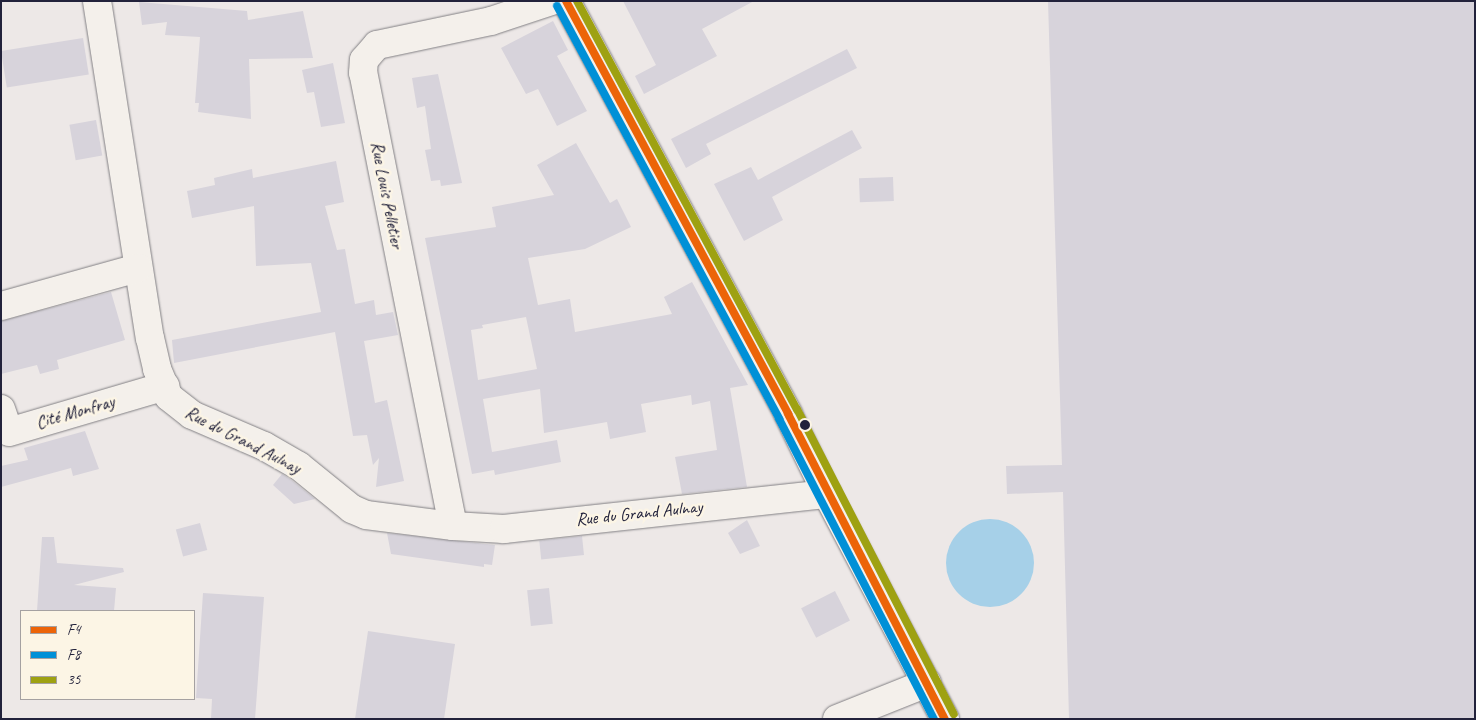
<!DOCTYPE html>
<html>
<head>
<meta charset="utf-8">
<style>
  body { margin:0 }
  #map { position:relative; width:1476px; height:720px; overflow:hidden; background:#ede8e7; font-family:Caveat,sans-serif }
  div>[style] { position:absolute }
  [style*='--x'] { left:calc(var(--x)*1px); top:calc(var(--y)*1px); width:calc(var(--w)*1px); rotate:calc(var(--a)*1deg) }
  .water>* { inset:0; background:#a6d0e8 }
  .round { border-radius:50% }
  .building>* { inset:0; background:#d7d3db; transform-origin:0 0 }
  .roads { filter:drop-shadow(0 0 1px #828084) drop-shadow(0 0 1px #828084) }
  .minor>* { height:28px; margin:-14px; padding:0 14px; transform-origin:14px; border-radius:14px; background:#f4f0eb }
  .bus-1>* { height:8px; margin:-4px; padding:0 4px; transform-origin:4px; border-radius:4px; background:#ec6408 }
  .bus-2>* { height:8px; margin:-4px; padding:0 4px; transform-origin:4px; border-radius:4px; background:#0090d7 }
  .bus-3>* { height:8px; margin:-4px; padding:0 4px; transform-origin:4px; border-radius:4px; background:#9ea112 }
  .dots>* { width:14px; height:14px; translate:-50% -50%; box-sizing:border-box; border:2px solid #fcf5e5; border-radius:50% }
  span { translate:-50% -50%; white-space:nowrap; text-align:center; line-height:1.15; -webkit-text-stroke:5px #fcf5e5; paint-order:stroke }
  .street-label { font-size:18px; color:#22223b }
  .frame { position:absolute; inset:0; border:2px solid #22223b; pointer-events:none }
  .legend { position:absolute; left:20px; top:610px; width:175px; height:90px; box-sizing:border-box; background:#fcf5e5; border:1px solid #a5a1a1; margin:0; padding:6px 9px; list-style:none; font-size:15px; color:#22223b }
  .legend li { display:flex; align-items:center; gap:10px; height:25px }
  .legend b { width:25px; border:1px solid #a5a1a1 }
</style>
</head>
<body>
<div id="map">
  <div class="water">
    <div class="round" style="left:946px;top:519px;width:88px;height:88px"></div>
  </div>
  <div class="building">
    <div style="clip-path:polygon(623px 1px,754px 1px,702px 29px,717px 56px,644px 94px,635px 76px,656px 65px)"></div>
    <div style="clip-path:polygon(1048px 1px,1475px 1px,1475px 719px,1069px 719px,1063px 492px,1007px 494px,1006px 466px,1062px 465px)"></div>
    <div style="clip-path:polygon(139px 2px,247px 11px,248px 20px,303px 11px,313px 58px,249px 59px,251px 119px,198px 112px,199px 103px,195px 103px,200px 37px,165px 35px,167px 22px,142px 25px)"></div>
    <div style="clip-path:polygon(553px 21px,568px 50px,557px 56px,587px 111px,557px 126px,538px 89px,526px 94px,501px 48px)"></div>
    <div style="left:83px;top:38px;width:37px;height:83px;rotate:81deg"></div>
    <div style="clip-path:polygon(847px 49px,857px 68px,706px 144px,711px 154px,686px 168px,671px 139px)"></div>
    <div style="clip-path:polygon(333px 63px,345px 123px,321px 127px,314px 92px,307px 93px,302px 70px)"></div>
    <div style="clip-path:polygon(438px 74px,462px 183px,441px 186px,440px 180px,431px 181px,425px 150px,431px 149px,425px 106px,417px 108px,412px 78px)"></div>
    <div style="left:96px;top:120px;width:36px;height:27px;rotate:80deg"></div>
    <div style="clip-path:polygon(852px 130px,862px 148px,772px 197px,783px 220px,744px 241px,714px 184px,751px 167px,758px 180px)"></div>
    <div style="clip-path:polygon(evenodd,576px 143px,610px 203px,617px 199px,631px 227px,585px 249px,528px 258px,538px 305px,570px 299px,575px 332px,672px 314px,664px 297px,692px 282px,748px 385px,730px 388px,747px 487px,682px 494px,675px 457px,717px 450px,710px 401px,692px 405px,691px 395px,641px 404px,646px 432px,610px 439px,607px 422px,544px 433px,540px 389px,483px 399px,492px 452px,557px 440px,561px 462px,495px 475px,494px 470px,472px 474px,425px 238px,496px 227px,492px 207px,554px 195px,537px 165px,576px 143px,526px 317px,537px 369px,478px 380px,471px 330px,483px 328px,482px 325px,526px 317px)"></div>
    <div style="clip-path:polygon(336px 161px,344px 202px,325px 206px,337px 250px,345px 249px,355px 304px,374px 300px,376px 315px,393px 312px,398px 335px,364px 341px,375px 403px,387px 400px,404px 481px,376px 487px,379px 458px,373px 465px,367px 435px,353px 436px,335px 332px,174px 363px,172px 340px,321px 312px,311px 263px,256px 266px,254px 206px,192px 218px,187px 191px,215px 185px,214px 178px,252px 169px,253px 178px)"></div>
    <div style="left:893px;top:177px;width:24px;height:34px;rotate:88deg"></div>
    <div style="clip-path:polygon(111px 292px,125px 340px,57px 360px,59px 369px,40px 374px,37px 365px,1px 374px,1px 321px)"></div>
    <div style="clip-path:polygon(85px 431px,99px 469px,73px 476px,71px 468px,1px 487px,1px 466px,28px 460px,24px 448px)"></div>
    <div style="clip-path:polygon(282px 474px,290px 479px,315px 499px,294px 504px,273px 485px)"></div>
    <div style="clip-path:polygon(747px 520px,760px 546px,740px 554px,728px 533px)"></div>
    <div style="left:200px;top:523px;width:28px;height:25px;rotate:75deg"></div>
    <div style="clip-path:polygon(387px 533px,495px 545px,492px 565px,484px 564px,484px 567px,391px 554px)"></div>
    <div style="left:582px;top:536px;width:19px;height:43px;rotate:84deg"></div>
    <div style="clip-path:polygon(42px 537px,54px 537px,57px 563px,123px 568px,124px 572px,74px 585px,116px 588px,114px 611px,37px 611px)"></div>
    <div style="left:549px;top:588px;width:36px;height:22px;rotate:84deg"></div>
    <div style="left:835px;top:591px;width:33px;height:38px;rotate:63deg"></div>
    <div style="clip-path:polygon(203px 593px,264px 597px,255px 719px,211px 719px,212px 699px,196px 698px)"></div>
    <div style="clip-path:polygon(368px 631px,455px 644px,444px 719px,355px 719px)"></div>
  </div>
  <div class="roads">
    <div class="minor">
      <div style="--x:97;--y:1;--w:341;--a:81.1"></div>
      <div style="--x:150;--y:338;--w:32;--a:77"></div>
      <div style="--x:157;--y:369;--w:30;--a:67"></div>
      <div style="--x:169;--y:397;--w:29;--a:38"></div>
      <div style="--x:192;--y:415;--w:78;--a:23.3"></div>
      <div style="--x:264;--y:446;--w:40;--a:29.7"></div>
      <div style="--x:299;--y:466;--w:68;--a:39.1"></div>
      <div style="--x:352;--y:509;--w:15;--a:23"></div>
      <div style="--x:366;--y:515;--w:88;--a:7.2"></div>
      <div style="--x:453;--y:526;--w:51;--a:3.4"></div>
      <div style="--x:504;--y:529;--w:325;--a:-6.2"></div>
      <div style="--x:566;--y:1;--w:469;--a:61.7"></div>
      <div style="--x:788;--y:414;--w:89;--a:64"></div>
      <div style="--x:827;--y:494;--w:254;--a:62.3"></div>
      <div style="--x:1;--y:306;--w:142;--a:-15.5"></div>
      <div style="--x:1;--y:409;--w:24;--a:71"></div>
      <div style="--x:9;--y:432;--w:163;--a:-16.4"></div>
      <div style="--x:453;--y:526;--w:462;--a:-101.2"></div>
      <div style="--x:363;--y:73;--w:13;--a:-86"></div>
      <div style="--x:364;--y:60;--w:20;--a:-49"></div>
      <div style="--x:377;--y:45;--w:116;--a:-11.9"></div>
      <div style="--x:491;--y:21;--w:63;--a:-18.4"></div>
      <div style="--x:837;--y:719;--w:97;--a:-21.8"></div>
    </div>
  </div>
  <div class="bus-1">
    <div style="--x:566;--y:1;--w:469;--a:61.7"></div>
    <div style="--x:788;--y:414;--w:343;--a:62.8"></div>
  </div>
  <div class="bus-2">
    <div style="--x:557;--y:6;--w:469;--a:61.7"></div>
    <div style="--x:779;--y:419;--w:338;--a:62.7"></div>
  </div>
  <div class="bus-3">
    <div style="--x:577;--y:1;--w:464;--a:61.7"></div>
    <div style="--x:797;--y:409;--w:343;--a:62.8"></div>
  </div>
  <div class="dots">
    <div style="left:805px;top:425px;background:#22223b"></div>
  </div>
  <div class="street-label">
    <span style="left:387px;top:195px;rotate:79deg">Rue Louis Pelletier</span>
    <span style="left:75px;top:412px;rotate:-16deg">Cité Monfray</span>
    <span style="left:243px;top:440px;rotate:27deg">Rue du Grand Aulnay</span>
    <span style="left:639px;top:513px;rotate:-6deg">Rue du Grand Aulnay</span>
  </div>
  <div class="frame"></div>
  <ul class="legend">
  <li><b style="height:6px;background:#ec6408"></b>F4</li>
  <li><b style="height:6px;background:#0090d7"></b>F8</li>
  <li><b style="height:6px;background:#9ea112"></b>35</li>
  </ul>
</div>
</body>
</html>
